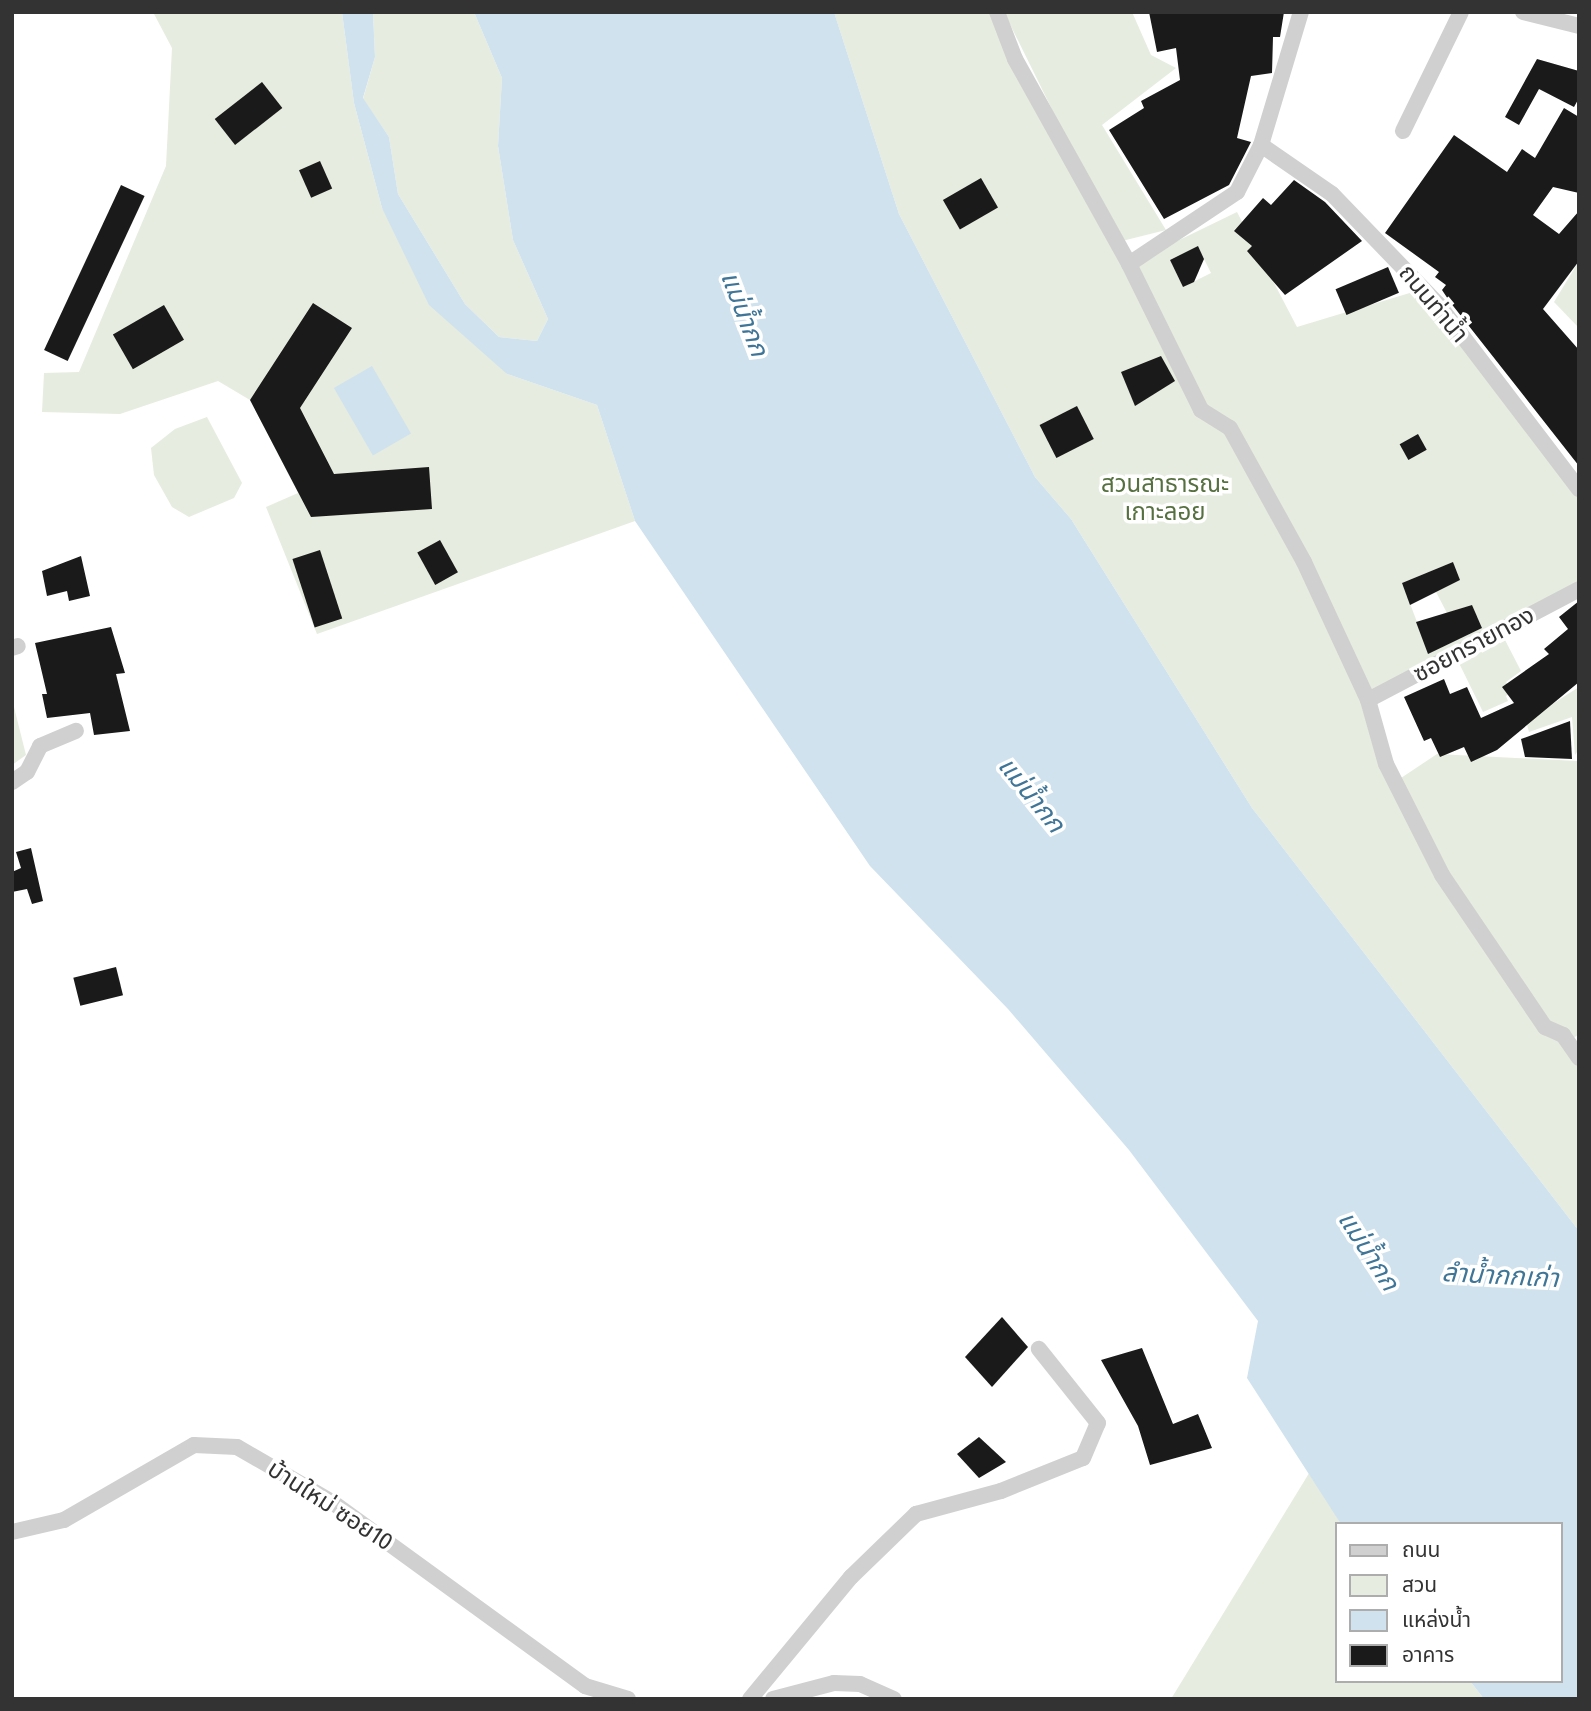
<!DOCTYPE html>
<html>
<head>
<meta charset="utf-8">
<style>
  body { margin:0 }
  #map { position:relative; width:1591px; height:1711px; overflow:hidden; background:#fff; font-family:"Fira Sans Condensed","Noto Sans Thai",sans-serif }
  div>[style] { position:absolute }
  [style*='--x'] { left:calc(var(--x)*1px); top:calc(var(--y)*1px); width:calc(var(--w)*1px); rotate:calc(var(--a)*1deg) }
  .green>* { inset:0; background:#e6ecdf }
  .water>* { inset:0; background:#cfe2ee; transform-origin:0 0 }
  .building>* { inset:0; background:#1a1a1a; transform-origin:0 0 }
  .minor>* { height:16px; margin:-8px; padding:0 8px; transform-origin:8px; border-radius:8px; background:#d0d0d0 }
  span { translate:-50% -50%; white-space:nowrap; text-align:center; line-height:1.15; -webkit-text-stroke:7px #fff; paint-order:stroke }
  .street-label { font-size:24px; color:#333 }
  .park-label { font-size:24px; color:#56703f }
  .water-label { font-size:26px; color:#3f7597; font-style:italic }
  .frame { position:absolute; inset:0; border:14px solid #333; pointer-events:none }
  .legend { position:absolute; left:1335px; top:1522px; width:228px; height:161px; box-sizing:border-box; background:#fff; border:2px solid #adadad; margin:0; padding:9px 12px; list-style:none; font-size:21px; color:#333 }
  .legend li { display:flex; align-items:center; gap:14px; height:35px }
  .legend b { width:35px; border:2px solid #adadad }
</style>
</head>
<body>
<div id="map">
  <div class="green">
    <div style="clip-path:polygon(153px 12px,342px 12px,354px 103px,382px 208px,507px 374px,597px 405px,635px 521px,317px 634px,266px 507px,298px 493px,250px 400px,218px 381px,120px 414px,42px 412px,44px 373px,79px 372px,166px 166px,172px 48px)"></div>
    <div style="clip-path:polygon(373px 12px,474px 12px,502px 78px,498px 146px,513px 240px,548px 319px,537px 341px,499px 337px,465px 304px,398px 194px,389px 137px,363px 99px,375px 57px)"></div>
    <div style="clip-path:polygon(evenodd,834px 12px,997px 12px,1108px 223px,1004px 12px,1132px 12px,1151px 55px,1176px 68px,1102px 125px,1166px 230px,1118px 242px,1130px 264px,1237px 212px,1297px 327px,1413px 292px,1456px 329px,1579px 489px,1579px 589px,1368px 700px,1395px 782px,1437px 754px,1577px 761px,1579px 1034px,1568px 1042px,1579px 1058px,1579px 1231px,1252px 808px,1071px 519px,1035px 477px,899px 214px,834px 12px,1198px 247px,1211px 273px,1183px 287px,1170px 260px,1198px 247px,834px 12px,1453px 562px,1460px 580px,1436px 592px,1447px 613px,1472px 605px,1482px 628px,1429px 653px,1402px 583px,1453px 562px)"></div>
    <div style="clip-path:polygon(1579px 261px,1579px 328px,1554px 302px)"></div>
    <div style="clip-path:polygon(207px 417px,242px 483px,234px 498px,189px 517px,172px 507px,154px 475px,151px 448px,175px 429px)"></div>
    <div style="clip-path:polygon(1505px 640px,1521px 671px,1506px 682px,1512px 691px,1506px 696px,1508px 701px,1483px 712px,1459px 663px)"></div>
    <div style="clip-path:polygon(1579px 687px,1579px 749px,1575px 755px,1572px 717px,1529px 732px,1526px 721px)"></div>
    <div style="clip-path:polygon(12px 699px,26px 755px,12px 765px)"></div>
    <div style="clip-path:polygon(1311px 1470px,1341px 1524px,1337px 1681px,1470px 1681px,1484px 1699px,1171px 1699px)"></div>
  </div>
  <div class="water">
    <div style="clip-path:polygon(342px 12px,373px 12px,375px 57px,363px 98px,389px 137px,398px 194px,465px 304px,499px 337px,537px 341px,548px 319px,513px 240px,498px 146px,502px 78px,474px 12px,834px 12px,899px 214px,1035px 477px,1071px 519px,1252px 808px,1579px 1231px,1579px 1699px,1484px 1699px,1470px 1681px,1561px 1681px,1561px 1524px,1341px 1524px,1247px 1378px,1258px 1321px,1129px 1150px,1008px 1009px,870px 866px,635px 521px,597px 405px,507px 374px,429px 305px,382px 208px,354px 103px)"></div>
    <div style="left:372px;top:366px;width:78px;height:44px;rotate:60deg"></div>
  </div>
  <div class="building">
    <div style="clip-path:polygon(1149px 12px,1284px 12px,1280px 37px,1273px 37px,1272px 73px,1251px 76px,1237px 138px,1251px 142px,1229px 185px,1164px 219px,1109px 130px,1144px 108px,1141px 101px,1180px 80px,1176px 48px,1157px 52px)"></div>
    <div style="clip-path:polygon(1537px 59px,1579px 71px,1579px 98px,1574px 107px,1539px 89px,1519px 125px,1505px 117px)"></div>
    <div style="left:262px;top:82px;width:33px;height:60px;rotate:52deg"></div>
    <div style="clip-path:polygon(1564px 108px,1579px 117px,1579px 193px,1553px 187px,1533px 215px,1559px 234px,1579px 211px,1579px 261px,1543px 309px,1579px 350px,1579px 466px,1450px 302px,1442px 290px,1446px 285px,1435px 277px,1439px 272px,1385px 233px,1454px 135px,1507px 172px,1522px 149px,1535px 158px)"></div>
    <div style="left:320px;top:161px;width:30px;height:23px;rotate:66deg"></div>
    <div style="left:981px;top:178px;width:34px;height:44px;rotate:60deg"></div>
    <div style="clip-path:polygon(1294px 180px,1325px 202px,1362px 241px,1285px 295px,1247px 251px,1252px 246px,1234px 231px,1263px 198px,1271px 205px)"></div>
    <div style="left:121px;top:185px;width:26px;height:182px;rotate:25deg"></div>
    <div style="clip-path:polygon(1198px 246px,1204px 259px,1194px 282px,1183px 287px,1170px 260px)"></div>
    <div style="left:1388px;top:267px;width:28px;height:57px;rotate:67deg"></div>
    <div style="clip-path:polygon(313px 303px,352px 328px,300px 408px,334px 474px,429px 467px,432px 509px,311px 517px,250px 400px)"></div>
    <div style="left:164px;top:305px;width:40px;height:59px;rotate:60deg"></div>
    <div style="clip-path:polygon(1161px 356px,1175px 381px,1135px 406px,1121px 372px)"></div>
    <div style="left:1077px;top:406px;width:37px;height:42px;rotate:63deg"></div>
    <div style="left:1418px;top:434px;width:18px;height:21px;rotate:61deg"></div>
    <div style="left:440px;top:540px;width:37px;height:26px;rotate:61deg"></div>
    <div style="left:320px;top:550px;width:72px;height:29px;rotate:72deg"></div>
    <div style="clip-path:polygon(81px 556px,90px 596px,69px 601px,67px 591px,47px 596px,42px 571px)"></div>
    <div style="clip-path:polygon(1453px 562px,1460px 580px,1410px 605px,1402px 583px)"></div>
    <div style="clip-path:polygon(1579px 601px,1579px 682px,1497px 750px,1471px 762px,1464px 747px,1440px 757px,1431px 738px,1424px 741px,1404px 697px,1444px 679px,1450px 694px,1467px 687px,1481px 718px,1514px 703px,1502px 687px,1549px 654px,1544px 649px,1568px 629px,1559px 617px)"></div>
    <div style="clip-path:polygon(1472px 605px,1482px 628px,1428px 654px,1416px 622px)"></div>
    <div style="clip-path:polygon(111px 627px,125px 673px,116px 674px,130px 731px,94px 735px,90px 713px,47px 718px,42px 694px,47px 694px,35px 643px)"></div>
    <div style="clip-path:polygon(1570px 721px,1572px 759px,1525px 757px,1521px 739px)"></div>
    <div style="clip-path:polygon(31px 848px,43px 901px,32px 904px,27px 889px,12px 892px,12px 872px,21px 868px,16px 852px)"></div>
    <div style="left:116px;top:967px;width:29px;height:44px;rotate:76deg"></div>
    <div style="clip-path:polygon(1002px 1317px,1028px 1347px,992px 1387px,965px 1357px)"></div>
    <div style="clip-path:polygon(1142px 1348px,1173px 1424px,1198px 1414px,1212px 1448px,1150px 1465px,1138px 1426px,1101px 1360px)"></div>
    <div style="clip-path:polygon(979px 1437px,1006px 1462px,979px 1478px,957px 1454px)"></div>
  </div>
  <div class="minor">
    <div style="--x:997;--y:12;--w:50;--a:69"></div>
    <div style="--x:1015;--y:59;--w:235;--a:60.9"></div>
    <div style="--x:1129;--y:264;--w:163;--a:63.7"></div>
    <div style="--x:1201;--y:410;--w:34;--a:32"></div>
    <div style="--x:1230;--y:428;--w:153;--a:61.1"></div>
    <div style="--x:1304;--y:562;--w:152;--a:65.1"></div>
    <div style="--x:1368;--y:700;--w:66;--a:74.3"></div>
    <div style="--x:1386;--y:764;--w:124;--a:63.2"></div>
    <div style="--x:1442;--y:875;--w:184;--a:55.9"></div>
    <div style="--x:1545;--y:1027;--w:20;--a:24"></div>
    <div style="--x:1563;--y:1035;--w:28;--a:55"></div>
    <div style="--x:1523;--y:12;--w:58;--a:14"></div>
    <div style="--x:1403;--y:131;--w:132;--a:-64"></div>
    <div style="--x:1261;--y:145;--w:86;--a:34.6"></div>
    <div style="--x:1332;--y:194;--w:153;--a:46.1"></div>
    <div style="--x:1438;--y:304;--w:233;--a:52.7"></div>
    <div style="--x:1129;--y:264;--w:130;--a:-33.7"></div>
    <div style="--x:1237;--y:192;--w:53;--a:-62.9"></div>
    <div style="--x:1261;--y:145;--w:139;--a:-73.3"></div>
    <div style="--x:12;--y:648;--w:6;--a:-18"></div>
    <div style="--x:1368;--y:700;--w:238;--a:-27.7"></div>
    <div style="--x:12;--y:782;--w:18;--a:-34"></div>
    <div style="--x:27;--y:772;--w:29;--a:-63"></div>
    <div style="--x:40;--y:746;--w:39;--a:-23"></div>
    <div style="--x:12;--y:1532;--w:53;--a:-13"></div>
    <div style="--x:64;--y:1520;--w:150;--a:-30"></div>
    <div style="--x:194;--y:1445;--w:43;--a:2.7"></div>
    <div style="--x:237;--y:1447;--w:110;--a:30.1"></div>
    <div style="--x:332;--y:1502;--w:313;--a:36"></div>
    <div style="--x:585;--y:1686;--w:45;--a:16.8"></div>
    <div style="--x:750;--y:1699;--w:158;--a:-50.4"></div>
    <div style="--x:851;--y:1577;--w:91;--a:-44.1"></div>
    <div style="--x:916;--y:1514;--w:88;--a:-15.1"></div>
    <div style="--x:1001;--y:1491;--w:88;--a:-21.9"></div>
    <div style="--x:1083;--y:1458;--w:38;--a:-67"></div>
    <div style="--x:1098;--y:1423;--w:95;--a:-128.6"></div>
    <div style="--x:773;--y:1699;--w:63;--a:-14.7"></div>
    <div style="--x:834;--y:1683;--w:26;--a:2"></div>
    <div style="--x:860;--y:1684;--w:37;--a:24"></div>
  </div>
  <div class="street-label">
    <span style="left:1433px;top:304px;rotate:50deg">ถนนท่าน้ำ</span>
    <span style="left:1474px;top:645px;rotate:-28deg">ซอยทรายทอง</span>
    <span style="left:330px;top:1506px;rotate:33deg">บ้านใหม่ ซอย10</span>
  </div>
  <div class="park-label">
    <span style="left:1165px;top:499px">สวนสาธารณะ<br>เกาะลอย</span>
  </div>
  <div class="water-label">
    <span style="left:744px;top:314px;rotate:69deg">แม่น้ำกก</span>
    <span style="left:1031px;top:795px;rotate:51deg">แม่น้ำกก</span>
    <span style="left:1368px;top:1251px;rotate:57deg">แม่น้ำกก</span>
    <span style="left:1500px;top:1276px;rotate:3deg">ลำน้ำกกเก่า</span>
  </div>
  <div class="frame"></div>
  <ul class="legend">
  <li><b style="height:9px;background:#d0d0d0"></b>ถนน</li>
  <li><b style="height:19px;background:#e6ecdf"></b>สวน</li>
  <li><b style="height:19px;background:#cfe2ee"></b>แหล่งน้ำ</li>
  <li><b style="height:19px;background:#1a1a1a"></b>อาคาร</li>
  </ul>
</div>
</body>
</html>
